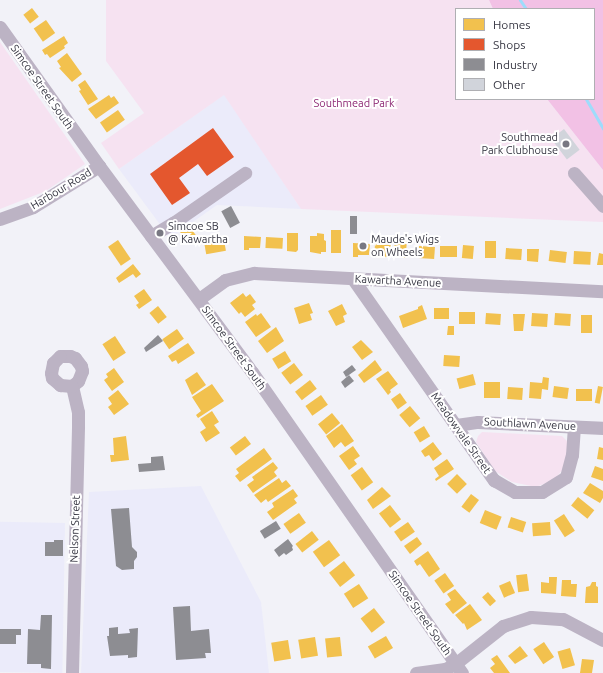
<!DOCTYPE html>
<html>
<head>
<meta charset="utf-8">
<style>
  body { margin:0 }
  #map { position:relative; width:603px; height:673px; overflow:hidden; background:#f2f2f8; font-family:Ubuntu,sans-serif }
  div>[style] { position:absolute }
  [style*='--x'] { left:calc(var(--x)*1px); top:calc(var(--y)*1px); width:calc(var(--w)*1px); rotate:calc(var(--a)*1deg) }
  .built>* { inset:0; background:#ebebfa; transform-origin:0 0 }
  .green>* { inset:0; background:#f6e2f1 }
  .forest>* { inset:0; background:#f2c1e5 }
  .homes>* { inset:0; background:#f2c14e; transform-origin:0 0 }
  .shops>* { inset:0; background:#e4572e }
  .industry>* { inset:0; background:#8d8d92; transform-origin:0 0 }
  .stream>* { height:3px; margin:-1.5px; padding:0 1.5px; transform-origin:1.5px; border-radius:1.5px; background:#9edcfb }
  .building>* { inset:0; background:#d1d4db; transform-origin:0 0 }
  .minor>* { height:13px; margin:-6.5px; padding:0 6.5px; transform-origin:6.5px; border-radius:6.5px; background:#bcb3c4 }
  .dots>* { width:11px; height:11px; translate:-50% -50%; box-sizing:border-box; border:2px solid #fff; border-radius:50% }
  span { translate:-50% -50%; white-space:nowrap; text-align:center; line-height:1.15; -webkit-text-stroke:4px #fff; paint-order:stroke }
  .street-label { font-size:11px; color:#363642 }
  .park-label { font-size:11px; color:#8d2874 }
  .poi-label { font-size:11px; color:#363642 }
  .right { translate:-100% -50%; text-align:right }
  .left { translate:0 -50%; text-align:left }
  .legend { position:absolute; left:455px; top:8px; width:140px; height:92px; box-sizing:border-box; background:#fff; border:1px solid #afafb3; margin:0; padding:5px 7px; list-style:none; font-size:12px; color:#363642 }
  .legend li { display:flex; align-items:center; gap:8px; height:20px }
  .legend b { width:20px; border:1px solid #afafb3 }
</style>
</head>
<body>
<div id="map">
  <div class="built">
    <div style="clip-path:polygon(225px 94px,301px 209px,217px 205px,170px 238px,119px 169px)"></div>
    <div style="clip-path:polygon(201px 486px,261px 602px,269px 673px,81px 673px,89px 492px)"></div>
    <div style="left:65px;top:523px;width:150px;height:65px;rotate:91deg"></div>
  </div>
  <div class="green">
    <div style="clip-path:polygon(106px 0,489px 0,493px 9px,456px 9px,456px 99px,547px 99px,603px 170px,603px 222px,301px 209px,224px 95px,119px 169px,101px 143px,144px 113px,106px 61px)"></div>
    <div style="clip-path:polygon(0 42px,85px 164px,46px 191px,0 209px)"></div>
    <div style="clip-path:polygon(482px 432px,562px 436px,568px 442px,565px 467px,554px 480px,536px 487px,512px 482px,495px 471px,476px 442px,478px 436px)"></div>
  </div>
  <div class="forest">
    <div style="clip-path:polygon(489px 0,603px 0,603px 170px,547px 99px,594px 99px,594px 9px,493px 9px)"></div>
  </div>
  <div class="homes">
    <div style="left:32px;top:8px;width:11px;height:11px;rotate:52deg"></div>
    <div style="left:46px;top:20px;width:16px;height:15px;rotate:55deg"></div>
    <div style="clip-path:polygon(64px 36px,68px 43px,64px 46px,65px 48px,50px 58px,47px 54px,45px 55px,42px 50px)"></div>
    <div style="clip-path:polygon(67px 53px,82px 74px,72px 82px,59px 68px,61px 67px,57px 61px)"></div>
    <div style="clip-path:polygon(85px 80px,98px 99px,88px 105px,79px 91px,81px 90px,78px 85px)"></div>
    <div style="clip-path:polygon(109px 95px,111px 98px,114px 96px,119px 103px,96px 119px,88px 109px)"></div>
    <div style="left:118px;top:110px;width:12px;height:22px;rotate:55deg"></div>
    <div style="left:189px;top:226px;width:15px;height:11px;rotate:53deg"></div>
    <div style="left:331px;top:230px;width:10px;height:23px"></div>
    <div style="clip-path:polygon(287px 233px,298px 233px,298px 250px,296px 252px,287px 251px)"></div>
    <div style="clip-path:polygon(317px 233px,324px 234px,324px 240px,326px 241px,326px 252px,321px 252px,321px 254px,310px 252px,310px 236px,317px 236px)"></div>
    <div style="clip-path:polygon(244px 236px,261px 237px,260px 248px,249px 248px,249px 250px,244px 250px)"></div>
    <div style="left:266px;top:237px;width:17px;height:11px;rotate:3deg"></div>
    <div style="left:118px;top:240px;width:23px;height:12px;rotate:56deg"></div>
    <div style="left:224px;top:240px;width:11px;height:20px;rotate:80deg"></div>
    <div style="left:395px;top:240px;width:12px;height:17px;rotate:5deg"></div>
    <div style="left:485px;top:241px;width:11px;height:17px"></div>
    <div style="clip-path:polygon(353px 243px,370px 244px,369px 255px,358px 255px,358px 257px,353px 257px)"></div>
    <div style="left:375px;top:244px;width:16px;height:12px;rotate:4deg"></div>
    <div style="left:463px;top:245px;width:11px;height:13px;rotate:5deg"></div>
    <div style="left:419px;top:246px;width:16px;height:12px;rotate:4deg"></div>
    <div style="left:440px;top:246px;width:17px;height:11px"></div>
    <div style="left:506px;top:248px;width:16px;height:11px;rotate:4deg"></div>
    <div style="clip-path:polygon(527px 249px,539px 249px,538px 262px,527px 261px)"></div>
    <div style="left:550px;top:250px;width:17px;height:11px;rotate:7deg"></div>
    <div style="left:574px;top:251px;width:17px;height:13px;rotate:3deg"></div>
    <div style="clip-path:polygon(599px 253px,603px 254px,603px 265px,597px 265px)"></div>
    <div style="clip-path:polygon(133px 264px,141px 274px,136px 278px,133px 274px,119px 283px,116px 278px)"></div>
    <div style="clip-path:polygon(144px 289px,152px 300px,139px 309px,136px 305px,139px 303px,134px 296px)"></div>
    <div style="clip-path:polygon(243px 293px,246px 297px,250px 294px,256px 302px,252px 305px,255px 309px,245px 317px,241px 312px,239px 314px,230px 303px)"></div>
    <div style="clip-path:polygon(309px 303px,313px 313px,310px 314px,312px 320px,299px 324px,294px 308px)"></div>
    <div style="clip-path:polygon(342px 304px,347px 314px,343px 316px,345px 322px,336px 326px,328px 311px)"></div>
    <div style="clip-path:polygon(422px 305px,427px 319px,403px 328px,399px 316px,418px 309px,418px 307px)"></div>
    <div style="left:158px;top:306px;width:14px;height:11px;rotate:51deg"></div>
    <div style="left:434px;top:308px;width:15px;height:11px"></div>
    <div style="left:459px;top:312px;width:16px;height:12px"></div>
    <div style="clip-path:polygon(261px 313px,271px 327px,256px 337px,245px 322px,256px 314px,257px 316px)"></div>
    <div style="left:486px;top:313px;width:15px;height:11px;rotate:4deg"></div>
    <div style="left:532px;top:313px;width:16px;height:13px;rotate:4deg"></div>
    <div style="left:555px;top:313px;width:16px;height:12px;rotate:4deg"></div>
    <div style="clip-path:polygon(513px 314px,525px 314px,523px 331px,514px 331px)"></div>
    <div style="left:581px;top:315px;width:11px;height:18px"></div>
    <div style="clip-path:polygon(448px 326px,454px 326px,454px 335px,447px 335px)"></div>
    <div style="clip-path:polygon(276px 327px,284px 341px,267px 353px,258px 341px)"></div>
    <div style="left:177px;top:329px;width:12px;height:18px;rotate:55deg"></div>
    <div style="left:115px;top:336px;width:20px;height:15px;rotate:57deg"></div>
    <div style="clip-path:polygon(361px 340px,373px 352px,362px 360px,352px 347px)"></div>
    <div style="clip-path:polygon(188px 343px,195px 353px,178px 364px,176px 360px,172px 362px,168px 356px)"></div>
    <div style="left:285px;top:351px;width:12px;height:15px;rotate:59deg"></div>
    <div style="left:444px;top:355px;width:16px;height:11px;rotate:4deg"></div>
    <div style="clip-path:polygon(375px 360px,382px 370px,364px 383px,358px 375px)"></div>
    <div style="left:294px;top:363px;width:15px;height:16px;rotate:53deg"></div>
    <div style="clip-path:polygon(114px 368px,124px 382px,112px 391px,104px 380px,108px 377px,106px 374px)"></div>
    <div style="clip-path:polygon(388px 371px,398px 384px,390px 390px,391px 392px,388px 395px,376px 379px)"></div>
    <div style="clip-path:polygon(197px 372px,206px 385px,192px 395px,185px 380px)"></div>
    <div style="left:473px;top:374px;width:11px;height:17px;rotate:75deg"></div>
    <div style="clip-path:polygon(543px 377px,549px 378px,548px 390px,542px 389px,541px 399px,529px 398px,530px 382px,542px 383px)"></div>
    <div style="left:310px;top:380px;width:11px;height:19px;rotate:52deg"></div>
    <div style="left:484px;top:382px;width:16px;height:16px"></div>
    <div style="clip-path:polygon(212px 384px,224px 401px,198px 418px,196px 415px,201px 411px,192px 397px)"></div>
    <div style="left:554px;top:386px;width:15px;height:11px;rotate:8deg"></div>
    <div style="left:598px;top:386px;width:5px;height:17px;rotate:11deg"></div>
    <div style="left:508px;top:387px;width:15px;height:12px;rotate:4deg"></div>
    <div style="left:576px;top:389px;width:16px;height:12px"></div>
    <div style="clip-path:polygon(118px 390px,129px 404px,114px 415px,108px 407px,112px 404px,108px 398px)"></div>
    <div style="left:400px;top:393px;width:12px;height:11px;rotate:55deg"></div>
    <div style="left:321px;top:395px;width:12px;height:19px;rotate:55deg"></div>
    <div style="left:410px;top:406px;width:16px;height:14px;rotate:50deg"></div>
    <div style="clip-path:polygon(212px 411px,219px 422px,214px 425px,220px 433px,206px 442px,200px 432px,206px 428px,200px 419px)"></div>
    <div style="left:332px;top:413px;width:13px;height:18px;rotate:51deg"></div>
    <div style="clip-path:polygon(342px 424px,354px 441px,345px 447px,341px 442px,334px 448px,326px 436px)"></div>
    <div style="left:424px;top:426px;width:12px;height:12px;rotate:59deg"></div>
    <div style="clip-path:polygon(126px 436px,129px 460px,111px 462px,110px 455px,114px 455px,113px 438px)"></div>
    <div style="left:245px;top:436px;width:10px;height:19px;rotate:53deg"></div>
    <div style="clip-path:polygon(433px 442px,442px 454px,433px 461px,429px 455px,425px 457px,421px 451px)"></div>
    <div style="clip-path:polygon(353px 446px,360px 456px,354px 460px,357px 464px,349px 470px,339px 456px)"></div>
    <div style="clip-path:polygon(599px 447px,603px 448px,603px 460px,597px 459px)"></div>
    <div style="clip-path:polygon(264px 448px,272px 459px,240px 482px,235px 476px,239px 473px,236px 469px)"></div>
    <div style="clip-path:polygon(447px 459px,454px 469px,436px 481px,435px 479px,439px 476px,434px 468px)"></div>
    <div style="clip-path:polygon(273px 462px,278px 468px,274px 472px,277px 476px,253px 493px,247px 485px,254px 480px,252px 477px)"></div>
    <div style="clip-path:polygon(595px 466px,603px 469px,603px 481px,591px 477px)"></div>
    <div style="left:362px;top:467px;width:19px;height:14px;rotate:54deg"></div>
    <div style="left:457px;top:474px;width:14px;height:14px;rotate:45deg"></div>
    <div style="clip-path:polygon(279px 478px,282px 483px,286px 480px,291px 486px,268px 502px,266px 499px,261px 503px,254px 495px)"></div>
    <div style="clip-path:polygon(590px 483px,603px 491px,603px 498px,600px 503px,583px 493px)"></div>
    <div style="clip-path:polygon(382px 487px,391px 496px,373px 509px,367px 500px)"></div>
    <div style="clip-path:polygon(293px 489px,298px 496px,294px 499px,297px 503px,273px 520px,267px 512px,274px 507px,272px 503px)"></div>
    <div style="left:471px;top:494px;width:10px;height:16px;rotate:37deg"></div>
    <div style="left:578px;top:497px;width:21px;height:11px;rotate:39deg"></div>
    <div style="left:390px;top:505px;width:18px;height:14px;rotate:52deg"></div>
    <div style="left:485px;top:510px;width:18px;height:14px;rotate:22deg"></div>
    <div style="left:299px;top:513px;width:12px;height:19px;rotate:55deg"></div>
    <div style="left:564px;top:514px;width:20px;height:12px;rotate:57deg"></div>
    <div style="left:511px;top:517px;width:16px;height:11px;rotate:18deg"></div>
    <div style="left:408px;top:522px;width:12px;height:17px;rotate:55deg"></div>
    <div style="left:550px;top:522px;width:13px;height:18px;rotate:86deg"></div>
    <div style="left:312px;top:531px;width:11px;height:21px;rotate:52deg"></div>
    <div style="clip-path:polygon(417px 537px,422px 544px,410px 554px,404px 546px)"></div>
    <div style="left:329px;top:540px;width:19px;height:20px;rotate:54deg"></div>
    <div style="clip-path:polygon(428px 551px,440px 569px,429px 577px,420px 564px,417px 566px,414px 561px)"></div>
    <div style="left:344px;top:561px;width:18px;height:19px;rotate:52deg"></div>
    <div style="left:445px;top:573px;width:16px;height:13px;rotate:55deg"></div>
    <div style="left:527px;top:574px;width:17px;height:11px;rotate:83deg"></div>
    <div style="clip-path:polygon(549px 577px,557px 577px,556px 594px,541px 593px,541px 582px,549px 583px)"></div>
    <div style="clip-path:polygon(562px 580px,571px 580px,571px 584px,577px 584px,576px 597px,561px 596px)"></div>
    <div style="left:510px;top:581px;width:13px;height:12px;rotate:67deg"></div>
    <div style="clip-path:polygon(592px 582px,596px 582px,596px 586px,598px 587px,598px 603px,585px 603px,586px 587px,590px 586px)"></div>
    <div style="left:359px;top:584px;width:17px;height:18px;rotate:57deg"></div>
    <div style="clip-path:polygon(455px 589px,467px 603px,453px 614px,445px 604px,451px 600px,447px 594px)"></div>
    <div style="left:488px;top:592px;width:12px;height:8px;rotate:48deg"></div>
    <div style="clip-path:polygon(470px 604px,482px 620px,467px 630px,464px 623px,463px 624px,455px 615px)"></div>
    <div style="left:374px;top:608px;width:18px;height:17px;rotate:52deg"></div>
    <div style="left:386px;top:636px;width:14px;height:21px;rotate:60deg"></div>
    <div style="left:315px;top:637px;width:19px;height:17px;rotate:81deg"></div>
    <div style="left:340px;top:637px;width:19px;height:15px;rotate:84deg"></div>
    <div style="left:288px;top:640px;width:19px;height:17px;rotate:81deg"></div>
    <div style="left:544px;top:642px;width:18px;height:13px;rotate:56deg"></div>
    <div style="clip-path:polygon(520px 646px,528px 656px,515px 664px,508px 656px)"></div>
    <div style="left:570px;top:648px;width:18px;height:13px;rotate:74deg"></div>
    <div style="clip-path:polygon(497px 655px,510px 673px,494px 673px,490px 668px,495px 664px,491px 659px)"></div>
    <div style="clip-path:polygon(582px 659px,594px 660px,592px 673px,580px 673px)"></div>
  </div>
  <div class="shops">
    <div style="clip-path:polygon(213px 128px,234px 157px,207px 176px,198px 164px,179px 178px,190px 193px,172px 205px,150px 174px)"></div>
  </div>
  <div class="industry">
    <div style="left:231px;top:206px;width:19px;height:11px;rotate:62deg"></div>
    <div style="left:350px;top:216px;width:7px;height:18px"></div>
    <div style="clip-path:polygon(158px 335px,163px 341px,146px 352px,144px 348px)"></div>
    <div style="clip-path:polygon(352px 365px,356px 370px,346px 377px,343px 372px)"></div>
    <div style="clip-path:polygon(349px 375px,354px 381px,345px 388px,341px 382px)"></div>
    <div style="clip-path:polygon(163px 456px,165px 470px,139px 472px,138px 464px,151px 463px,151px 457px)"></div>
    <div style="clip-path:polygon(129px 508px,132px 547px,137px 552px,137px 557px,134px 561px,134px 569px,122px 570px,116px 566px,111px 509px)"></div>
    <div style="left:276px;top:521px;width:9px;height:19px;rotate:58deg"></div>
    <div style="clip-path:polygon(288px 539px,293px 546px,292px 547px,293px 550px,286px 555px,284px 553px,279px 557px,274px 550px)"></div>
    <div style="clip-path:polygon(54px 540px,63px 540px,63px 556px,45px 556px,45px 542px,54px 542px)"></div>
    <div style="clip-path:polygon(190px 606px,191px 631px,209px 629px,211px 653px,205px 653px,206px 658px,176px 660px,173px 607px)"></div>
    <div style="clip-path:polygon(41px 615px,52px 615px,51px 669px,41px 668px,41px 664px,27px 664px,28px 629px,40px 630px)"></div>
    <div style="clip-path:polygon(118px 627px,118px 634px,130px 633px,129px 629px,138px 628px,137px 657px,128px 658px,128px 655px,110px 656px,107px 636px,109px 636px,109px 628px)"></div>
    <div style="clip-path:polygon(0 629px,21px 629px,21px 635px,16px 635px,16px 644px,0 644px)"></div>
  </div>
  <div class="stream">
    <div style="--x:520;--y:0;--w:11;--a:56"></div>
    <div style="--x:586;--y:99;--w:34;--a:60"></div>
  </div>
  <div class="building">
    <div style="left:564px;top:129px;width:26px;height:16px;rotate:53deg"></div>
  </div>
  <div class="minor">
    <div style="--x:0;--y:27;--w:171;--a:54.5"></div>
    <div style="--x:99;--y:166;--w:257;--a:53.4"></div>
    <div style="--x:252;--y:372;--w:367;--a:55.1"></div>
    <div style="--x:574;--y:173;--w:44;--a:48.7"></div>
    <div style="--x:0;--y:219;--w:35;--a:-20"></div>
    <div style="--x:33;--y:207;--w:78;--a:-31.8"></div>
    <div style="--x:151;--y:236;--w:26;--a:-31"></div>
    <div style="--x:173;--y:223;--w:88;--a:-34.8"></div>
    <div style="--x:353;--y:279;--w:246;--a:55"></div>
    <div style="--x:494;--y:480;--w:24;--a:30"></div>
    <div style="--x:515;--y:492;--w:27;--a:0"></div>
    <div style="--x:542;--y:492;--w:28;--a:-32"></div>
    <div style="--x:566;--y:477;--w:23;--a:-75"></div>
    <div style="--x:572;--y:455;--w:28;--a:-86"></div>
    <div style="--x:199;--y:299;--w:32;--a:-36"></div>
    <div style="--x:225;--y:280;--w:30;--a:-14"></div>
    <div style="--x:254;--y:273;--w:349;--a:3"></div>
    <div style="--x:456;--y:425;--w:22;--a:-8"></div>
    <div style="--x:478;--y:422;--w:125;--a:2.7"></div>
    <div style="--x:72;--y:673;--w:247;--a:-88.6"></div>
    <div style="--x:78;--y:426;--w:14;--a:-90"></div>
    <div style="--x:78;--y:412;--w:27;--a:-103"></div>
    <div style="--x:72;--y:386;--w:8;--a:-40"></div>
    <div style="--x:78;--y:381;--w:11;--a:-68"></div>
    <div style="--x:82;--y:371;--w:5;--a:-101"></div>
    <div style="--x:81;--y:366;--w:10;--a:-127"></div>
    <div style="--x:75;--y:358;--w:5;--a:-158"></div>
    <div style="--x:70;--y:356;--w:10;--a:180"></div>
    <div style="--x:60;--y:356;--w:10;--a:135"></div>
    <div style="--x:53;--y:363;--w:10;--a:101"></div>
    <div style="--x:51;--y:373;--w:5;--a:79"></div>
    <div style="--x:52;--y:378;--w:11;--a:41"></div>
    <div style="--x:60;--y:385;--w:12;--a:5"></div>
    <div style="--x:416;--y:673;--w:29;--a:-8"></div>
    <div style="--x:445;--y:669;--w:11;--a:-27"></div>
    <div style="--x:455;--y:664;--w:61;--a:-38.4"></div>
    <div style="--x:503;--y:626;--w:29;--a:-18"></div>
    <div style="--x:531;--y:617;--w:32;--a:4"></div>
    <div style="--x:563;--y:619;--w:45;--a:27.7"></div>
  </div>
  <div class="dots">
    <div style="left:566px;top:144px;background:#787882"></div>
    <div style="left:160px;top:233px;background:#787882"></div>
    <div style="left:363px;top:246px;background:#787882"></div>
  </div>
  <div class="street-label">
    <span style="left:42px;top:87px;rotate:55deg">Simcoe Street South</span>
    <span style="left:61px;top:189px;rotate:-31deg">Harbour Road</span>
    <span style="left:398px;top:281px;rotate:3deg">Kawartha Avenue</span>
    <span style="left:234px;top:348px;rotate:54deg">Simcoe Street South</span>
    <span style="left:530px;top:424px;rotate:3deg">Southlawn Avenue</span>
    <span style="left:461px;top:433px;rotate:55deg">Meadowvale Street</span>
    <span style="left:75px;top:529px;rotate:-88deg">Nelson Street</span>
    <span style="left:420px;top:613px;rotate:55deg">Simcoe Street South</span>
  </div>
  <div class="park-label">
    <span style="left:354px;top:103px">Southmead Park</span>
  </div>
  <div class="poi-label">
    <span class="right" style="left:558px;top:144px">Southmead<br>Park Clubhouse</span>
    <span class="left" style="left:168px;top:233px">Simcoe SB<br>@ Kawartha</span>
    <span class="left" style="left:371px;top:246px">Maude's Wigs<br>on Wheels</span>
  </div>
  <ul class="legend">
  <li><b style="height:11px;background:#f2c14e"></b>Homes</li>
  <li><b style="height:11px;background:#e4572e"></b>Shops</li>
  <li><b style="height:11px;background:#8d8d92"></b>Industry</li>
  <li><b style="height:11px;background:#d1d4db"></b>Other</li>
  </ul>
</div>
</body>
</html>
